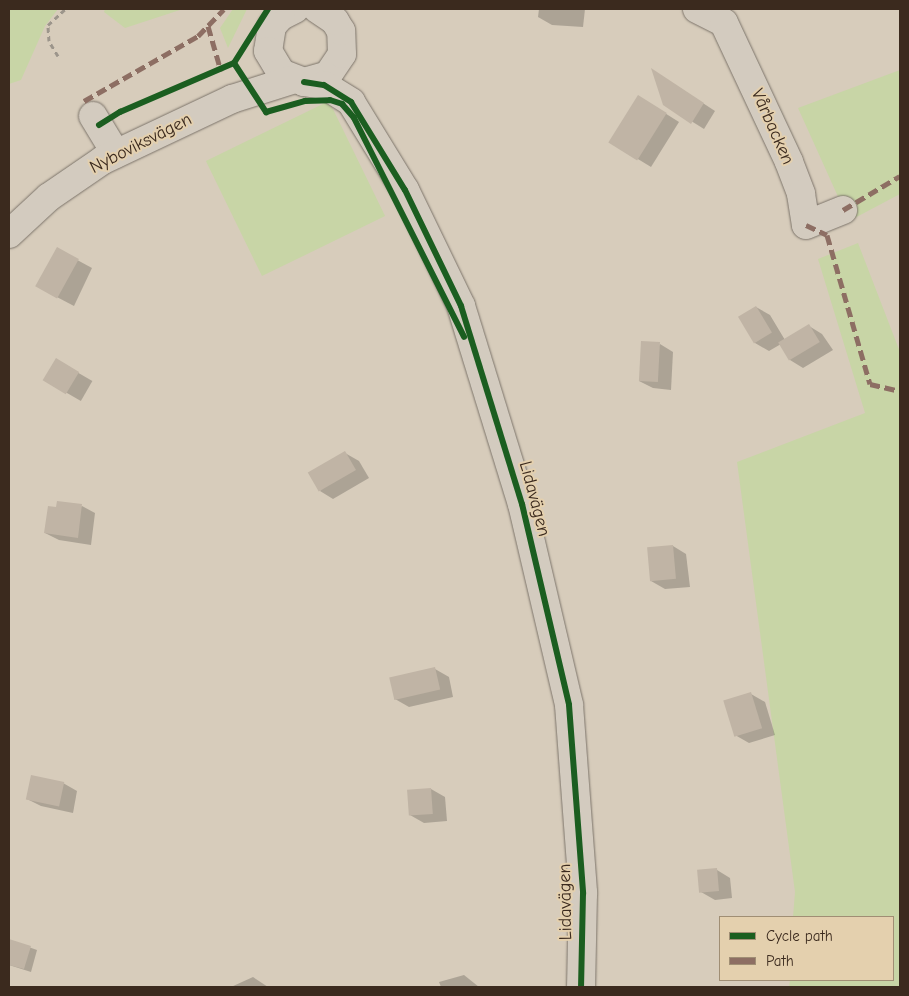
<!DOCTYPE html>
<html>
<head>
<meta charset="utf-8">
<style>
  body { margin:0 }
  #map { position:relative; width:909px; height:996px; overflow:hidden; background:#d7ccbb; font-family:"Comic Neue",sans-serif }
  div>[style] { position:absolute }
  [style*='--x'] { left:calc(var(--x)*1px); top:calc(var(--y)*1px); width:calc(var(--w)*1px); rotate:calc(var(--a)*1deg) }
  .green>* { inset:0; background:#c8d5a6; transform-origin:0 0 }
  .shadow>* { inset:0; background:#0003; transform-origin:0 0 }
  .building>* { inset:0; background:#c0b4a5; transform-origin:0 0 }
  .path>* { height:3px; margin-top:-1.5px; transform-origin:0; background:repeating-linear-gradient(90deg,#9c958b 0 5px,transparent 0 9px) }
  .roads { filter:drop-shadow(0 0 1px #7c746a) drop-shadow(0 0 1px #7c746a) }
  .minor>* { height:28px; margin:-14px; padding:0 14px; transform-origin:14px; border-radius:14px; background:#d3cbbf }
  .quiet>* { height:5px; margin-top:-2.5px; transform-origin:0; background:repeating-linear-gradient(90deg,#8d6e63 0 10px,transparent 0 15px) }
  .cycleway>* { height:6px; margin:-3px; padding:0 3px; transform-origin:3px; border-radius:3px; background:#1b5e20 }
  span { translate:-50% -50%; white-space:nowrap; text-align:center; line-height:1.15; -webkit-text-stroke:4px #e4d0ae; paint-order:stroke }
  .street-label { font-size:18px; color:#3b2a1e }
  .frame { position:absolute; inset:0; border:10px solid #3b2a1e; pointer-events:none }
  .legend { position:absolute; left:719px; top:916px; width:175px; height:65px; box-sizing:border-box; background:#e4d0ae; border:1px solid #a08e74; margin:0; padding:6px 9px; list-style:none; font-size:15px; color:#3b2a1e }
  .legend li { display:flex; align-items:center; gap:10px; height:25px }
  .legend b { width:25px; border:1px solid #a08e74 }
</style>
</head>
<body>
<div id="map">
  <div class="green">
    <div style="clip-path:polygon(9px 9px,58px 9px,45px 26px,21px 80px,9px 84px)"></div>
    <div style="clip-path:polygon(105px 9px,183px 9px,125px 28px,104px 12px)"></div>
    <div style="clip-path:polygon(233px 9px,247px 9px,228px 48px,220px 28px)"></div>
    <div style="clip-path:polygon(900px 70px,900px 194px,849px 221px,798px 108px)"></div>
    <div style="left:329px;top:101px;width:128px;height:137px;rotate:64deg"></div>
    <div style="clip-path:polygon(858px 243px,900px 352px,900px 987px,789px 987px,790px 980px,893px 980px,893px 917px,793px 917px,795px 892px,737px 462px,865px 413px,818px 259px)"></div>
  </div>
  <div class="shadow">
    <div style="clip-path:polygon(539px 9px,585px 9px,583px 27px,552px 25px,538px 17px)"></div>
    <div style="clip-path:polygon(663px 77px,715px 111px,704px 129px,664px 104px)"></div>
    <div style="clip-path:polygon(652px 105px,679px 122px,651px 167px,610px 142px)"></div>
    <div style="clip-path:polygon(57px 249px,92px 268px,74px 306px,53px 295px)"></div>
    <div style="clip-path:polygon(756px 307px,770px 315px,785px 340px,809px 326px,822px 334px,833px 350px,803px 368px,790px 360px,781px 344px,769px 351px,755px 343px)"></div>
    <div style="clip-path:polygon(660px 344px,673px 352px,671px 390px,653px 388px,639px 381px)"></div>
    <div style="left:56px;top:360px;width:42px;height:23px;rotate:30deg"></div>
    <div style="clip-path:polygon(345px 453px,359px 461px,369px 478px,333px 499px,320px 491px)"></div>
    <div style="clip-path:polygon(82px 506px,95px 513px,91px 545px,59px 540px,45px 533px)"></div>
    <div style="clip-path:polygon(673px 546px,686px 554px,690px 587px,665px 589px,651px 581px)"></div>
    <div style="clip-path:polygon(435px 669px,449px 677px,453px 697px,409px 707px,395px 699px)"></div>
    <div style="clip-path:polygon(751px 694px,765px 702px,775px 735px,749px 743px,735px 735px)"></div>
    <div style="clip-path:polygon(63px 783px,77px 791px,73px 813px,41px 806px,27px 799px)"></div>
    <div style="clip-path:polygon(431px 789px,445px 797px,447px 821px,424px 823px,410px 815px)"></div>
    <div style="clip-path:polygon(717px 870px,730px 878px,732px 898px,715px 900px,701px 892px)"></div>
    <div style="clip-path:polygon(9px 940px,37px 950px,31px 972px,9px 965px)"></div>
    <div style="clip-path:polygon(464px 975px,479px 987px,441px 987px,439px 982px)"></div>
    <div style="clip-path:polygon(253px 977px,268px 987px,231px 987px)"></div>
  </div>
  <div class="building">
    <div style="clip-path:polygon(651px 68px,704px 103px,691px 124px,663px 105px)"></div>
    <div style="left:638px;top:95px;width:34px;height:56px;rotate:32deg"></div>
    <div style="left:57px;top:247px;width:25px;height:45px;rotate:29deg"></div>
    <div style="left:756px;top:306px;width:31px;height:21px;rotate:59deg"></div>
    <div style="left:809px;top:324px;width:21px;height:36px;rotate:59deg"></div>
    <div style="left:641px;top:341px;width:19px;height:40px;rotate:3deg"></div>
    <div style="left:56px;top:358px;width:27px;height:26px;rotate:31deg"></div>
    <div style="left:345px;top:451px;width:22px;height:43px;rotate:60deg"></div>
    <div style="clip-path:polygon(57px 501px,82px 504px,78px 538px,44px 533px,48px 506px,56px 507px)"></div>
    <div style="left:673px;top:545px;width:34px;height:26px;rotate:85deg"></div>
    <div style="left:435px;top:667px;width:23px;height:47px;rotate:77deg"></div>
    <div style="left:751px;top:692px;width:38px;height:29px;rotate:73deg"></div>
    <div style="left:31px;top:775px;width:34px;height:25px;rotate:12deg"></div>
    <div style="left:431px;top:788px;width:26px;height:24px;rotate:86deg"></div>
    <div style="left:717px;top:868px;width:23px;height:20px;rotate:85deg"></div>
    <div style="clip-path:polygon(9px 939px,31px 946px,24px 969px,9px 965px)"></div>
  </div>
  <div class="path">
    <div style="--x:58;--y:56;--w:17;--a:-121"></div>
    <div style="--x:49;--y:41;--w:16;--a:-94"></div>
    <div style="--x:48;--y:25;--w:23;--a:-43"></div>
  </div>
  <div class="roads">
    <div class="minor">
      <div style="--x:295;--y:9;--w:16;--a:153"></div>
      <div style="--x:281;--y:16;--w:13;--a:132"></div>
      <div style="--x:272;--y:26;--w:25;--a:99"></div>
      <div style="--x:268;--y:51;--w:26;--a:59"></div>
      <div style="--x:281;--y:73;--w:25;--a:21"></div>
      <div style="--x:304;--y:82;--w:25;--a:-16"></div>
      <div style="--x:328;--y:75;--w:25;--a:-56"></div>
      <div style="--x:342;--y:54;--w:23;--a:-92"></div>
      <div style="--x:341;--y:31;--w:12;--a:-121"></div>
      <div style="--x:335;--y:21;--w:22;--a:-146"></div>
      <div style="--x:697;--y:9;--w:30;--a:27"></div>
      <div style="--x:724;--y:23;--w:153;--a:64.9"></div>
      <div style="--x:789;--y:162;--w:34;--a:69"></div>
      <div style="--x:801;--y:194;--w:31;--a:81"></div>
      <div style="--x:806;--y:225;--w:40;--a:-22"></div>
      <div style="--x:304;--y:82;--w:20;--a:9"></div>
      <div style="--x:324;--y:85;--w:32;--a:32"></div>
      <div style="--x:351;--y:102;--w:103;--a:58.5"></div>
      <div style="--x:405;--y:190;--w:129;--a:64.2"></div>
      <div style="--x:461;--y:306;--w:207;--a:72.9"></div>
      <div style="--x:522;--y:504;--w:206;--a:76.8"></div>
      <div style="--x:569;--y:705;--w:189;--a:85.7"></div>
      <div style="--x:583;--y:893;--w:94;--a:91.2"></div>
      <div style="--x:93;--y:116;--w:44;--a:58.8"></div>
      <div style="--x:9;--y:234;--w:54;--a:-42.8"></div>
      <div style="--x:49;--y:197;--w:65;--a:-34.4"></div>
      <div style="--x:103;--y:160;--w:143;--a:-25.3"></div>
      <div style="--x:232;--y:99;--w:63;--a:-17.6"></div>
    </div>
  </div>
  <div class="quiet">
    <div style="--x:208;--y:26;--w:47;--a:73.9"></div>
    <div style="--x:84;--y:101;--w:131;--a:-29.7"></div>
    <div style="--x:198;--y:36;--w:37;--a:-46"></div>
    <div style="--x:843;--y:210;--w:66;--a:-30.8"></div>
    <div style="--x:806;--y:225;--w:23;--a:25"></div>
    <div style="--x:827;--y:235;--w:155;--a:73.9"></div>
    <div style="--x:870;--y:384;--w:31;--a:13"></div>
  </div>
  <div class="cycleway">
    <div style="--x:234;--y:63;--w:59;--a:56.9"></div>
    <div style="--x:266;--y:112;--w:41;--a:-15.8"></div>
    <div style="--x:305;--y:101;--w:25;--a:-2"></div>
    <div style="--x:330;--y:100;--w:13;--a:18"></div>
    <div style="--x:342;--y:104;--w:18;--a:49"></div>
    <div style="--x:354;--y:118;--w:245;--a:63.3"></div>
    <div style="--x:304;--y:82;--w:20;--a:9"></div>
    <div style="--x:324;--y:85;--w:32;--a:32"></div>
    <div style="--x:351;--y:102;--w:103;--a:58.5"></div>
    <div style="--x:405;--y:190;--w:129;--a:64.2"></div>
    <div style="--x:461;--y:306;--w:207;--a:72.9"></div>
    <div style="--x:522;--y:504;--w:206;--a:76.8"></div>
    <div style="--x:569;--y:705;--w:189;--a:85.7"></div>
    <div style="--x:583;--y:893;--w:94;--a:91.2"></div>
    <div style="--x:99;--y:125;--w:25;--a:-32"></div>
    <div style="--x:120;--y:112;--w:124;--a:-23.3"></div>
    <div style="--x:234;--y:63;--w:64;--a:-57.8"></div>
  </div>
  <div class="street-label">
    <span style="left:772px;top:127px;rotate:66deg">Vårbacken</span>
    <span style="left:141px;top:144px;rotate:-27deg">Nyboviksvägen</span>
    <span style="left:534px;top:499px;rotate:75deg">Lidavägen</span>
    <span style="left:566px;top:902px;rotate:-91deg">Lidavägen</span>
  </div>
  <div class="frame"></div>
  <ul class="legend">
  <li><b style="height:6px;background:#1b5e20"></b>Cycle path</li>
  <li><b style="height:6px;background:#8d6e63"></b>Path</li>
  </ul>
</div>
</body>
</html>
